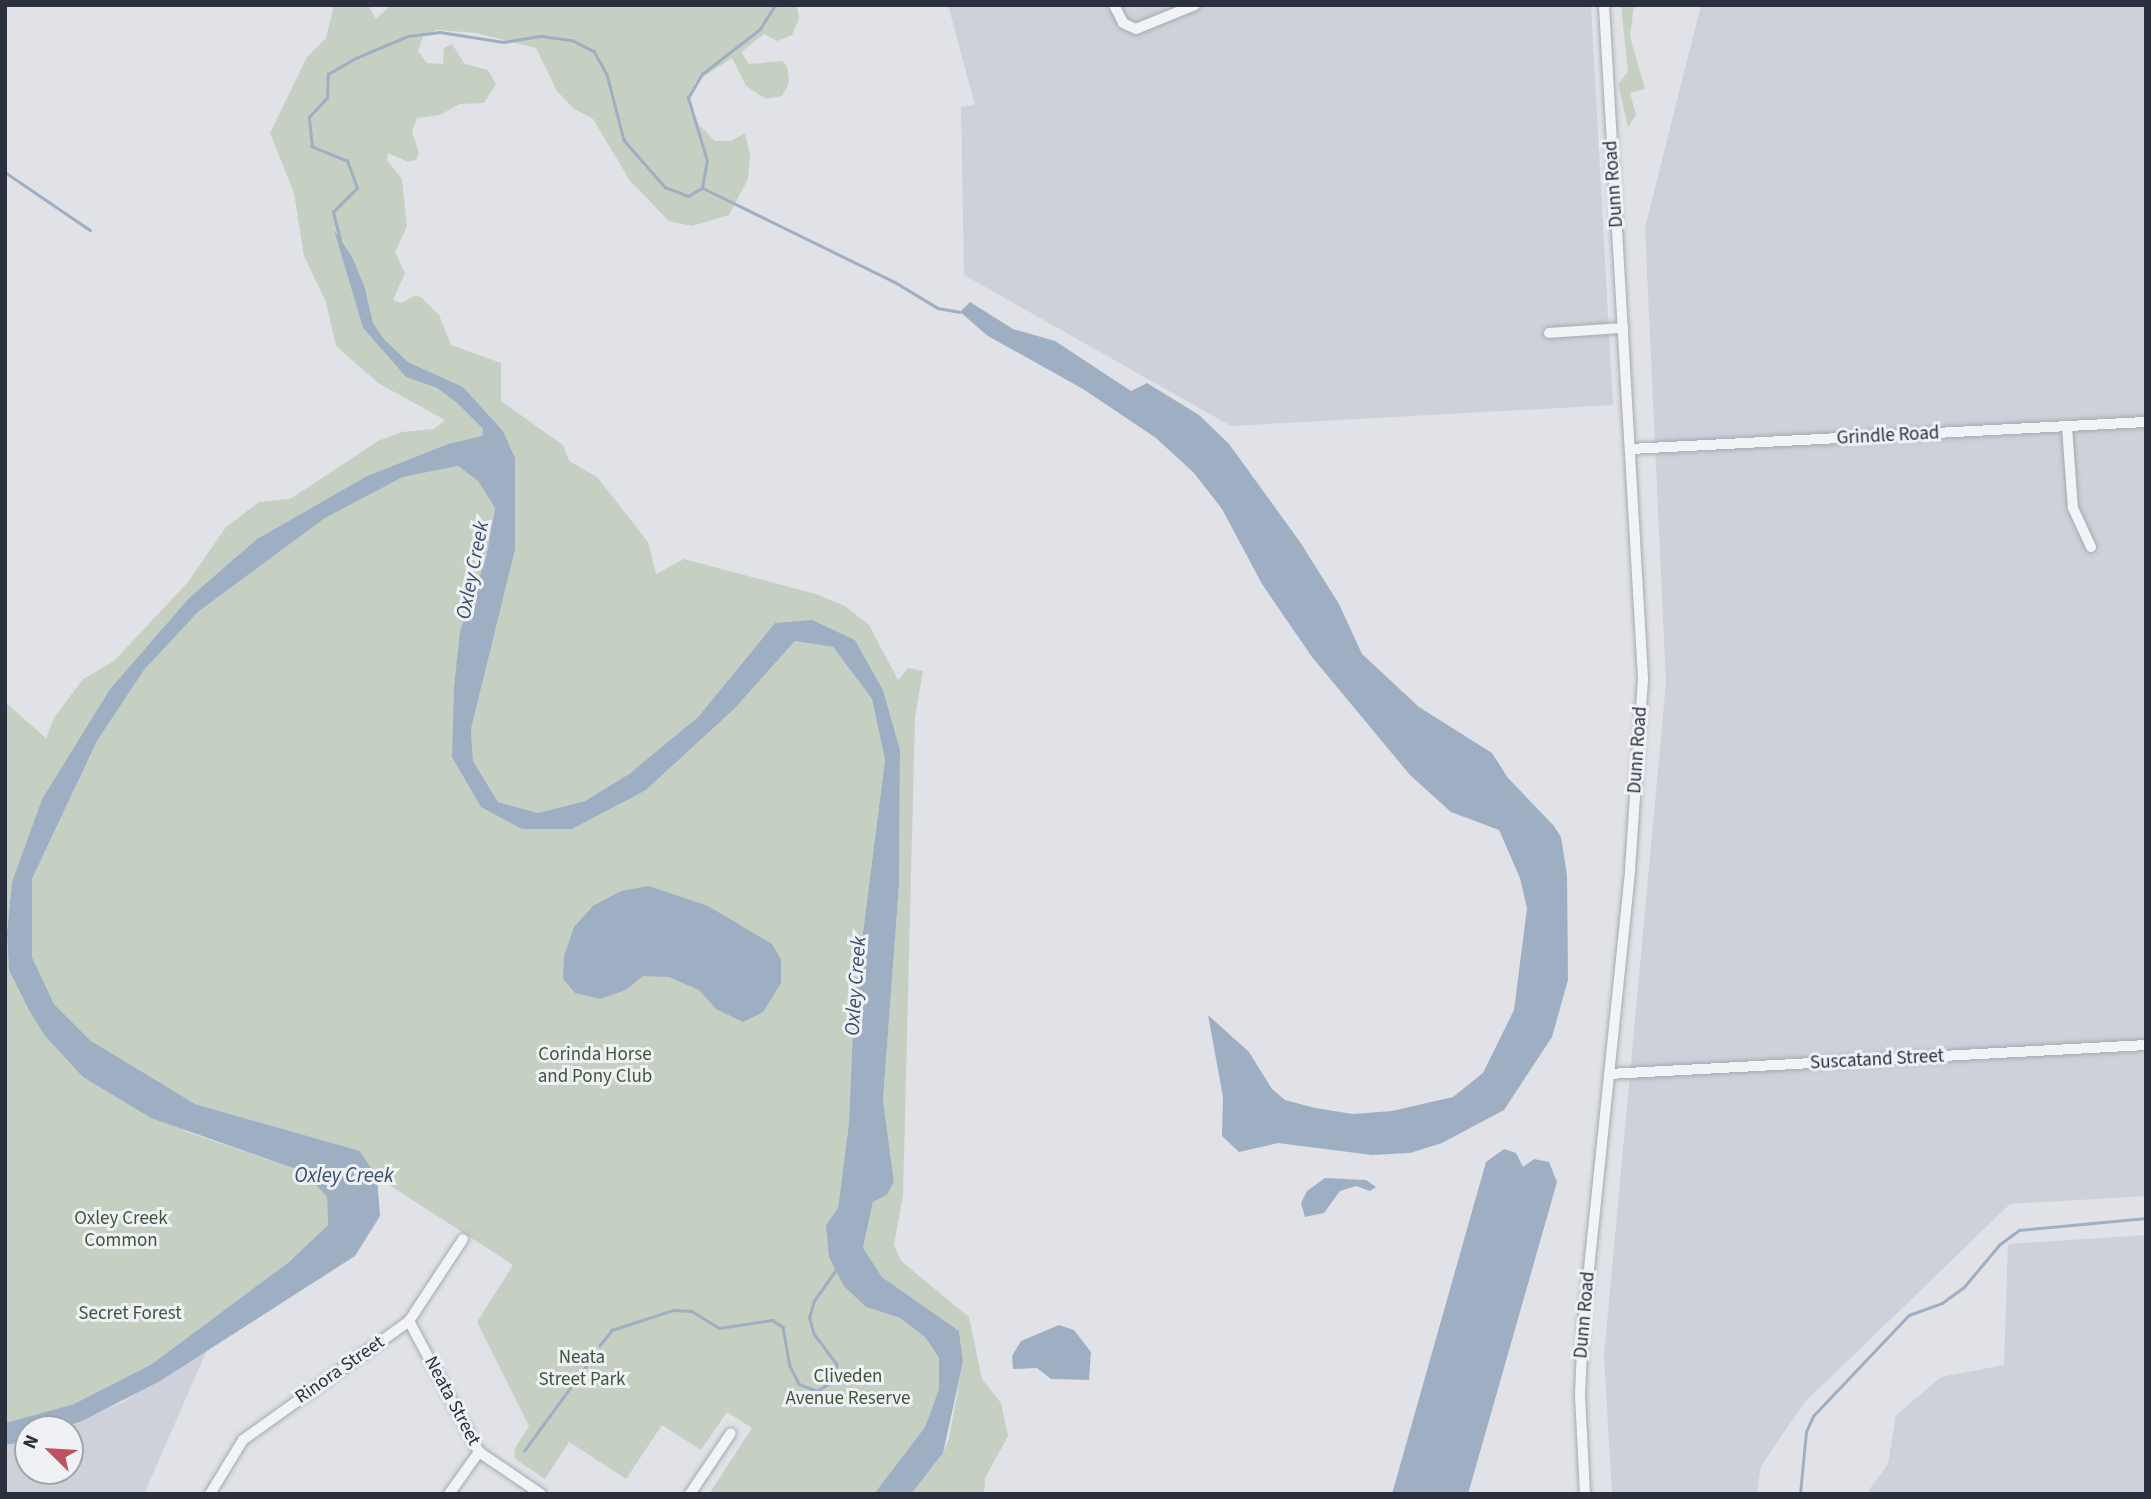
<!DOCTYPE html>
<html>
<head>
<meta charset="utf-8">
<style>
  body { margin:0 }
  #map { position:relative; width:2151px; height:1499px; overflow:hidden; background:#e0e2e7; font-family:"Source Sans 3",sans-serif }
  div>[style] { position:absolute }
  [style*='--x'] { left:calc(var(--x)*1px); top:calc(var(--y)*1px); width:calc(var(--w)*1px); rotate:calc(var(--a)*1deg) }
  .built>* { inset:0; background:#ced1d9 }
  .green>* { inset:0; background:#c5d0c2 }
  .water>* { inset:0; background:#9fafc3 }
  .stream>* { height:2.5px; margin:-1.25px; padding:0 1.25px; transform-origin:1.25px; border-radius:1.25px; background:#9fafc3 }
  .roads { filter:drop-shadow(0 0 2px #a6a9b1) drop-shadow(0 0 2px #a6a9b1) }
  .street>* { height:10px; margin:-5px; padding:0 5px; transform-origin:5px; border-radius:5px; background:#f2f3f6 }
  span { translate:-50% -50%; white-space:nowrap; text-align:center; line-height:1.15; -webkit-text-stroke:6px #eff1f5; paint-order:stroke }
  .street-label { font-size:19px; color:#2a303d }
  .park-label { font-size:19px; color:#3e5739 }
  .water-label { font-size:21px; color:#394e6c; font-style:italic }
  .frame { position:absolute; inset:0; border:7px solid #2a303d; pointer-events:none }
  .north { position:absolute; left:14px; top:1415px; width:70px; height:70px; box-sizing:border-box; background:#eff1f5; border:2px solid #a0a4ab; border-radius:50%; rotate:294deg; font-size:19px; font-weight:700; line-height:28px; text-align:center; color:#2a303d }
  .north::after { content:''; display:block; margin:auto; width:24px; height:32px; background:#be535f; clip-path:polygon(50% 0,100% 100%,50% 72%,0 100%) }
</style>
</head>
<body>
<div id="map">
  <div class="built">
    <div style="clip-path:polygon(948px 5px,1591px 5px,1613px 405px,1231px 426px,964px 275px,961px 107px,975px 105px)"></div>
    <div style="clip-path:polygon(1701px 5px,2146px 5px,2146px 1196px,2010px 1204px,1804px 1403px,1761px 1466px,1757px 1494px,1612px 1494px,1604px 1356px,1666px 683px,1645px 228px)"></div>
    <div style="clip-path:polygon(2146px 1235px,2146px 1494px,1866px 1494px,1888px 1464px,1896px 1415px,1941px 1377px,2004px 1365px,2008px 1244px)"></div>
    <div style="clip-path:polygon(208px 1348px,144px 1494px,5px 1494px,5px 1445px,28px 1441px,28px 1471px,70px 1471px,70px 1429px,60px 1429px,123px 1402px)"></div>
  </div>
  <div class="green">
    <div style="clip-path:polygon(334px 5px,368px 5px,376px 19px,391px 5px,797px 5px,799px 19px,792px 35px,777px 41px,764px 34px,741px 52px,749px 64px,782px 61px,787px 66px,789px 83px,782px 96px,766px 99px,746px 86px,732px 58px,695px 82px,689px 104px,699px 125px,715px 141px,731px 141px,745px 133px,750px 156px,748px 179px,729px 215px,692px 226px,669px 221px,630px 181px,593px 119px,573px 108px,557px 91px,536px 48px,476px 33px,437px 30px,423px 37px,418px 51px,427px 63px,443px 64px,444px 48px,452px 44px,465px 64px,488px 70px,496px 84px,484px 103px,460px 104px,440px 115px,417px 118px,412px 131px,419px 153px,416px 160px,408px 162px,388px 153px,387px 160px,402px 179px,407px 226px,395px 252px,405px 273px,393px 300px,401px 303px,416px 295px,422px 298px,439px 315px,451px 345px,501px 363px,501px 401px,563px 445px,569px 461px,597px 477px,648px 542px,656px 574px,684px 559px,816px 594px,845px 606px,869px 625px,898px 680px,908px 668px,923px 671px,915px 717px,903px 1196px,894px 1245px,901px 1261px,969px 1317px,982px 1379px,1001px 1403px,1008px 1436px,985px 1478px,984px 1494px,911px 1494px,943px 1453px,949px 1438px,963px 1362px,959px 1331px,882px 1277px,863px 1249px,873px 1202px,887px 1195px,894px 1182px,883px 1100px,899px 885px,900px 750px,883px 690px,855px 640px,775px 623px,698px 717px,629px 774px,585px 801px,538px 813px,498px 802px,473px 761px,471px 729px,515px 550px,515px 458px,503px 431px,463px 387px,408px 362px,384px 339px,373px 323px,365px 288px,336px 235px,363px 328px,406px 377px,437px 388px,457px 403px,483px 429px,482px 437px,448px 444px,367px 476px,257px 539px,189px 598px,110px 689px,42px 799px,12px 882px,7px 933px,9px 970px,45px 1036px,60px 1050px,187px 1132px,304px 1172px,327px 1197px,328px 1225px,289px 1262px,152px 1364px,74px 1404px,5px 1423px,5px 702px,46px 738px,54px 718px,83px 679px,114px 661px,188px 582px,226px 527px,259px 502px,290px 499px,378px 441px,402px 432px,434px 429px,445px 420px,378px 383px,336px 346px,326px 302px,304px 256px,294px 193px,270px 133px,307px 57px,326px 38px)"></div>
    <div style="clip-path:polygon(1621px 5px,1634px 5px,1630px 37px,1645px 89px,1630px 93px,1636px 115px,1628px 127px,1618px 84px,1628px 72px)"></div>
    <div style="clip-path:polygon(458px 466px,478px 481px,495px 508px,486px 558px,460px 631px,452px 757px,522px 829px,646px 790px,734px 708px,795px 641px,833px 647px,872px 699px,885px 760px,854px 1003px,849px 1123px,838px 1208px,826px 1225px,866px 1307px,900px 1318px,925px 1337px,939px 1358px,939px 1389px,925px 1427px,874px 1494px,709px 1494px,752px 1428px,727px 1412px,701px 1450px,662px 1425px,626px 1479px,569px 1442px,545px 1479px,515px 1459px,514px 1450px,529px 1426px,477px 1322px,513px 1265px,377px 1177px,360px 1151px,195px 1104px,145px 1076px,91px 1041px,54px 1004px,32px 957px,32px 879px,97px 741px,144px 670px,198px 612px,325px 518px,403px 477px)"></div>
  </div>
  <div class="water">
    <div style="clip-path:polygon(334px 230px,352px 257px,365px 288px,373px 323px,384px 339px,408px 362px,463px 387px,503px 431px,515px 458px,515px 550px,471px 729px,473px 761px,498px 802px,538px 813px,585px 801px,629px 774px,698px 717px,775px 623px,812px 620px,855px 640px,883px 690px,900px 750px,899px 885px,883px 1100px,894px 1182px,887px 1195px,873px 1202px,863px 1248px,882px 1277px,959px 1331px,963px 1362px,943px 1453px,911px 1494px,874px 1494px,925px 1427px,939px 1389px,939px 1358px,925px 1337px,900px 1318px,866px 1307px,844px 1286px,829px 1257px,826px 1225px,838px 1208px,849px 1123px,854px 1003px,885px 760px,872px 699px,833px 647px,795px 641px,735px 708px,646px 790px,572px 829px,522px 829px,481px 807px,452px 757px,454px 688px,460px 631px,486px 558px,495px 508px,478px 481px,458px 466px,403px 477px,325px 518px,198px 612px,144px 670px,97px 741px,32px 879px,32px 957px,54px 1004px,91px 1041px,195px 1104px,360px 1151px,377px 1177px,380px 1216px,355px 1256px,160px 1381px,84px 1420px,60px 1429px,28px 1429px,28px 1441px,5px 1445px,5px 1423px,74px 1404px,152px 1364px,289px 1262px,328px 1225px,327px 1197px,304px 1172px,151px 1118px,83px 1077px,45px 1036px,29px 1010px,9px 970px,7px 933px,12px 882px,42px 799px,110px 689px,189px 598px,257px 539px,367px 476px,448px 444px,482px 436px,483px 429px,457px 403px,437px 388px,406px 377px,363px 328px)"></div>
    <div style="clip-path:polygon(970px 302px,1013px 329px,1055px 341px,1131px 391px,1147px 383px,1199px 415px,1229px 444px,1300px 542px,1339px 604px,1362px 654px,1419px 707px,1492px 753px,1508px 778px,1554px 826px,1561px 837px,1567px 875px,1568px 980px,1552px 1037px,1504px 1110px,1442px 1143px,1410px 1153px,1372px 1155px,1278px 1143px,1239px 1152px,1222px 1136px,1223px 1097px,1208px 1015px,1249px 1052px,1272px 1089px,1285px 1100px,1315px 1108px,1353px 1114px,1392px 1111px,1453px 1097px,1483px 1073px,1514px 1010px,1527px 908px,1520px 878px,1499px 830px,1451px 812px,1410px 775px,1312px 657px,1262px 584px,1222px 509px,1194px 473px,1156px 438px,1083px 389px,988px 336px,960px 312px)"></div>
    <div style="clip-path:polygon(649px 886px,708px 906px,772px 944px,781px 959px,781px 983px,763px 1012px,743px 1022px,716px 1009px,699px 990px,669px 977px,643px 976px,626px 990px,600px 999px,575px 993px,563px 979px,564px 956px,574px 927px,593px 906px,621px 891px)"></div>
    <div style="clip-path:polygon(1504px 1149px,1516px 1153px,1523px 1167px,1534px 1159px,1549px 1162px,1557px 1182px,1468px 1494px,1392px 1494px,1486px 1162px)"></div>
    <div style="clip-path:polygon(1325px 1178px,1366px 1180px,1376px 1187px,1370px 1191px,1356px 1186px,1340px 1191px,1324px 1213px,1305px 1217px,1301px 1203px,1307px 1191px)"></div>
    <div style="clip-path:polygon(1059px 1325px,1074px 1330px,1091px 1352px,1089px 1380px,1051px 1379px,1037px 1368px,1013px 1369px,1012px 1356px,1021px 1341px)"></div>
  </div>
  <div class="stream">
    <div style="--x:5;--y:172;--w:103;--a:34.3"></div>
    <div style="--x:703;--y:188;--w:214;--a:26.1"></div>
    <div style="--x:895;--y:282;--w:50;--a:31.2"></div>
    <div style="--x:938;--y:308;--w:22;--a:10"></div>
    <div style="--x:340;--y:240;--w:29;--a:-104"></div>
    <div style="--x:333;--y:212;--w:34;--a:-45"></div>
    <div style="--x:357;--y:188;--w:29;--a:-110"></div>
    <div style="--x:347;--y:161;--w:38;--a:-158"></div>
    <div style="--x:312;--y:147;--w:30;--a:-96"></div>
    <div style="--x:309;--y:117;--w:26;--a:-47"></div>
    <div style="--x:327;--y:98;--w:24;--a:-88"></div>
    <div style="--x:328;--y:74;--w:32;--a:-30"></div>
    <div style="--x:356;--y:58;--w:56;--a:-22.9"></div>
    <div style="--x:408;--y:36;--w:32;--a:-7"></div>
    <div style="--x:440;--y:32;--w:64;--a:9"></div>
    <div style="--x:503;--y:42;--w:39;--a:-9"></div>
    <div style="--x:542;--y:36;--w:30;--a:8"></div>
    <div style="--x:572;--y:40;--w:25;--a:27"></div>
    <div style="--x:594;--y:51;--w:26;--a:61"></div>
    <div style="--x:607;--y:74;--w:68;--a:75.6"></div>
    <div style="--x:624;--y:140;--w:62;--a:48.9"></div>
    <div style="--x:665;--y:187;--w:25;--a:21"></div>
    <div style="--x:688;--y:196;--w:16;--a:-30"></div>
    <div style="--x:702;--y:188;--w:27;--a:-80"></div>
    <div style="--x:707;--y:161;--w:66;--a:-106.8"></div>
    <div style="--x:688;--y:98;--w:28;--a:-60"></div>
    <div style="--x:702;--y:74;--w:73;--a:-37.8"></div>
    <div style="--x:760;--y:29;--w:28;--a:-58"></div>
    <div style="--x:599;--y:1346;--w:21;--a:-51"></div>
    <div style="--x:612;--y:1330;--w:64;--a:-18.2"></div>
    <div style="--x:673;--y:1310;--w:19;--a:3"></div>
    <div style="--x:692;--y:1311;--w:32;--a:32"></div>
    <div style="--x:719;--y:1328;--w:54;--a:-8.6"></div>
    <div style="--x:772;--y:1320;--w:13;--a:32"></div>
    <div style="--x:783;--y:1327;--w:40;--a:80"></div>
    <div style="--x:790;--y:1366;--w:20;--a:63"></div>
    <div style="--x:799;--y:1384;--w:19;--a:21"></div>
    <div style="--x:817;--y:1391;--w:15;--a:-32"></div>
    <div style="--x:830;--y:1383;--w:19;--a:-69"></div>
    <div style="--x:837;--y:1365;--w:38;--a:-127"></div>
    <div style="--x:814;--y:1335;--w:18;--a:-106"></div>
    <div style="--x:809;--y:1318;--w:18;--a:-74"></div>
    <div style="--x:814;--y:1301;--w:38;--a:-55"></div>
    <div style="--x:524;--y:1451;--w:119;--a:-53.9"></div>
    <div style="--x:1800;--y:1494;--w:62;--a:-84.5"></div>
    <div style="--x:1806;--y:1432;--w:17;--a:-66"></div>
    <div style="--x:1813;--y:1416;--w:139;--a:-46.5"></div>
    <div style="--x:1909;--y:1315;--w:35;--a:-20"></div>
    <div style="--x:1942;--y:1303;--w:27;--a:-36"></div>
    <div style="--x:1964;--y:1287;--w:56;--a:-50.1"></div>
    <div style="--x:2000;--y:1244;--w:24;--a:-36"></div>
    <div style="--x:2019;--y:1230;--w:128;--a:-5.4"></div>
  </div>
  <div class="roads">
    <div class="street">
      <div style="--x:1114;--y:5;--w:20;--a:63"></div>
      <div style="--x:1123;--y:23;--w:14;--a:25"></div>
      <div style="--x:1136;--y:29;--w:64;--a:-22.1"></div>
      <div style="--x:1549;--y:333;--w:74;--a:-3.9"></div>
      <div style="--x:2067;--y:427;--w:81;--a:85.8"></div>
      <div style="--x:2073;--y:508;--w:43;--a:65.2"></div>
      <div style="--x:1630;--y:449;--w:517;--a:-3"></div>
      <div style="--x:1609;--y:1074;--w:538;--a:-3.09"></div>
      <div style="--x:409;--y:1321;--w:149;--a:61.9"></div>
      <div style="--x:479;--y:1452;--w:75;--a:34.1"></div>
      <div style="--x:210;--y:1494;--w:63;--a:-58.6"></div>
      <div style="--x:243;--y:1440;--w:204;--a:-35.6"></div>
      <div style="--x:409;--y:1321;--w:98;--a:-56.6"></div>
      <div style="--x:449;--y:1494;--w:52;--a:-54.5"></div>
      <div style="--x:690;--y:1494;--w:73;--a:-56.1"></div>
      <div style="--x:1585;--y:1494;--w:99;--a:-92.9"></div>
      <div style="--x:1580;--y:1395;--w:68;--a:-87.5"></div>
      <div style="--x:1583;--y:1327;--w:459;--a:-84.1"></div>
      <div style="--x:1630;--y:870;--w:192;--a:-86.1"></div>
      <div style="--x:1643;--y:678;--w:674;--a:-93.32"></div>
    </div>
  </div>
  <div class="street-label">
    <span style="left:1614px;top:184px;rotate:-94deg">Dunn Road</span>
    <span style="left:1888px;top:436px;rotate:-3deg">Grindle Road</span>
    <span style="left:1638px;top:750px;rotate:-86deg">Dunn Road</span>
    <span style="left:1877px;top:1060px;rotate:-3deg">Suscatand Street</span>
    <span style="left:1585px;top:1315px;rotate:-85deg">Dunn Road</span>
    <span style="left:340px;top:1370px;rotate:-35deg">Rinora Street</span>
    <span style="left:452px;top:1401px;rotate:62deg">Neata Street</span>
  </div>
  <div class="park-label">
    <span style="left:595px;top:1066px">Corinda Horse<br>and Pony Club</span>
    <span style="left:121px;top:1230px">Oxley Creek<br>Common</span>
    <span style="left:130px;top:1314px">Secret Forest</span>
    <span style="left:582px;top:1369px">Neata<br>Street Park</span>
    <span style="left:848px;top:1388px">Cliveden<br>Avenue Reserve</span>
  </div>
  <div class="water-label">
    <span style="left:472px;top:570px;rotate:-79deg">Oxley Creek</span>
    <span style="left:855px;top:986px;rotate:-86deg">Oxley Creek</span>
    <span style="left:344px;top:1175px">Oxley Creek</span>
  </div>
  <div class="frame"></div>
  <div class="north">N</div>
</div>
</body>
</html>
